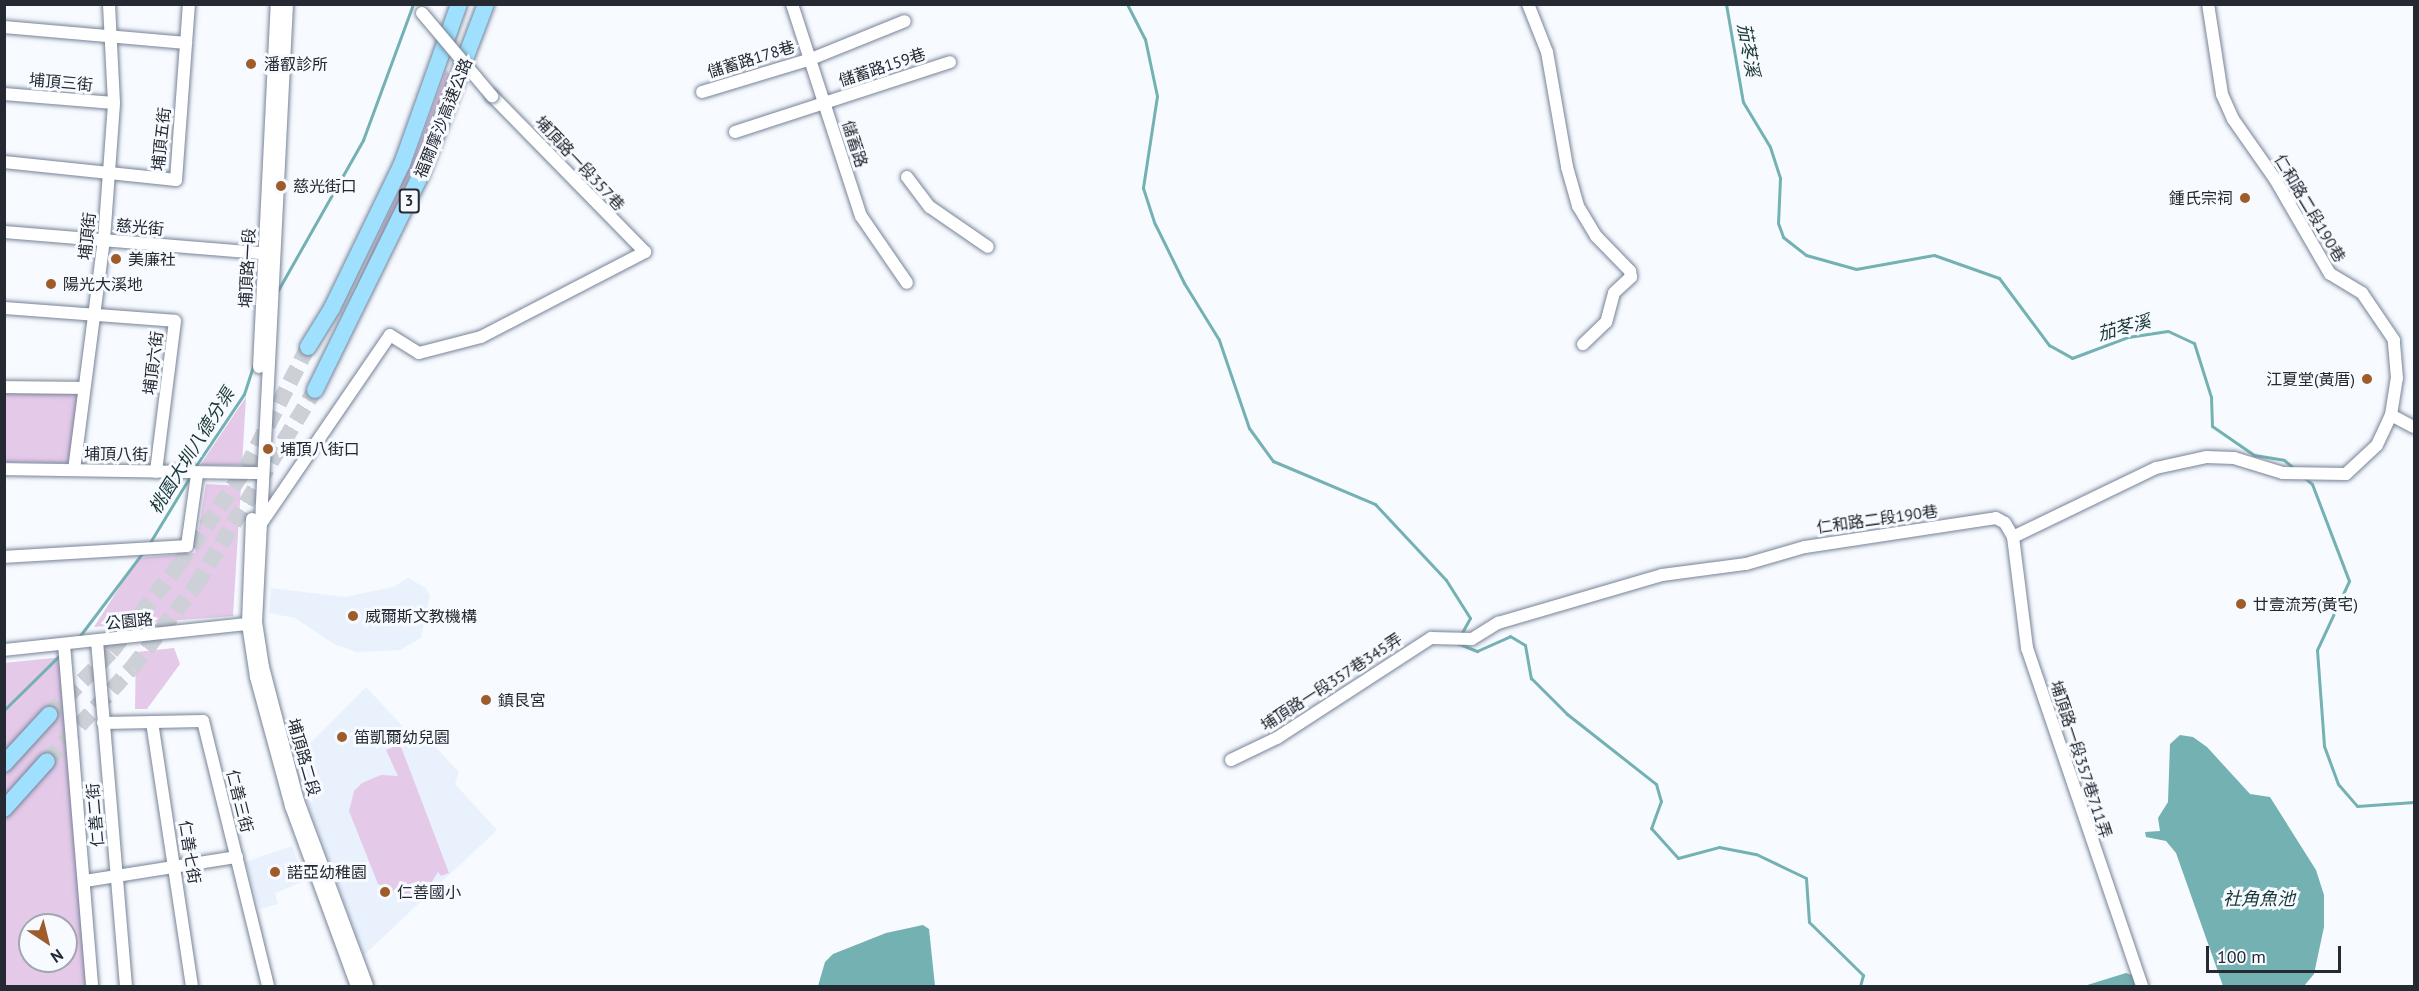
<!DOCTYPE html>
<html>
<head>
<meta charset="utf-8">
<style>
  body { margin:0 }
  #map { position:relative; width:2419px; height:991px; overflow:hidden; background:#f7faff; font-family:"PT Sans","Noto Sans TC",sans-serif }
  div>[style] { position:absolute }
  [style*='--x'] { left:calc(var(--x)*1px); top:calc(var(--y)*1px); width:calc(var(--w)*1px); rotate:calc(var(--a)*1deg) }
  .built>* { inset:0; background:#e9f1fd }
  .green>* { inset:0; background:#e4c9e9; transform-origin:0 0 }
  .water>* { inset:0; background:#73b1b3 }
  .stream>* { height:3px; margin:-1.5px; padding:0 1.5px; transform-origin:1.5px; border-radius:1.5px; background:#73b1b3 }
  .highway-tunnel>* { height:16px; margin-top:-8px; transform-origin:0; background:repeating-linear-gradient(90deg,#cdd0d6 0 16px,transparent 0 24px) }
  .roads { filter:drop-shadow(0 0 2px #768397) drop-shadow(0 0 2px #768397) }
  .minor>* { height:12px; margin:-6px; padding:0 6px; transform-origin:6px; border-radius:6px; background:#fff }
  .highway>* { height:16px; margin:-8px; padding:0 8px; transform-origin:8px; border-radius:8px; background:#9fe0fe }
  .bridges { filter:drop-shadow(0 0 2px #768397) drop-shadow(0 0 2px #768397) }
  .minor-bridge>* { height:12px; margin:-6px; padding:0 6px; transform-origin:6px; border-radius:6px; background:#fff }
  .dots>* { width:16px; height:16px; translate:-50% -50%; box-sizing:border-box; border:3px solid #f7faff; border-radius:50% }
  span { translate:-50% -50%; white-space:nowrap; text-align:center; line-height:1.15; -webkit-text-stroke:6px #f7faff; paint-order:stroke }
  .shield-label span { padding:2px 4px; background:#f7faff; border:2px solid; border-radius:4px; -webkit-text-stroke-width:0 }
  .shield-label { font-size:15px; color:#242932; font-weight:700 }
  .street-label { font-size:16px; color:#242932 }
  .poi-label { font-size:16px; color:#242932 }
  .left { translate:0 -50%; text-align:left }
  .right { translate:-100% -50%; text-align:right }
  .water-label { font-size:18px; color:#173737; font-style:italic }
  .frame { position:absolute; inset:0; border:6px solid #242932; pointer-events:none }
  .north { position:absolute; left:18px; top:913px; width:60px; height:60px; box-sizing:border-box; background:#f7faff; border:2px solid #a3a6ad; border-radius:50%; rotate:145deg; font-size:16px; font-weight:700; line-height:24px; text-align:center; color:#242932 }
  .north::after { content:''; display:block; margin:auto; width:21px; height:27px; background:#9f5c2b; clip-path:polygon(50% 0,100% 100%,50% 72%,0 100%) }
  .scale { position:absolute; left:2206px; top:946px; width:135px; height:27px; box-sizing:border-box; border:3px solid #242932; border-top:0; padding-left:8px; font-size:18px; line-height:21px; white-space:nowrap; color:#242932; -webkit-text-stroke:4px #f7faff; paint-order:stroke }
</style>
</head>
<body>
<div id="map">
  <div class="built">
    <div style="clip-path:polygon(408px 578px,426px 588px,430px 596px,421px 638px,400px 650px,356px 652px,334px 644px,295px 618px,269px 613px,271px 588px,345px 597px,393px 587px)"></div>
    <div style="clip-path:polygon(366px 687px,418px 743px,426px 737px,459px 772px,455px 784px,497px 830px,364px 955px,292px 761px)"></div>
    <div style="clip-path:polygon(292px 846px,305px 881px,275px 893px,278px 904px,260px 909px,245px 862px)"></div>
  </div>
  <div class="green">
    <div style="clip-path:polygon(446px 70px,450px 75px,398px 205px,349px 302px,417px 150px)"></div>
    <div style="left:5px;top:393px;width:73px;height:69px;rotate:1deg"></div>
    <div style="clip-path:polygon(246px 397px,242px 465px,200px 465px)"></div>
    <div style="clip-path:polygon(206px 484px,241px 486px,233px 616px,94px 627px,138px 558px,195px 553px)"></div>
    <div style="clip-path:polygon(174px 648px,180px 664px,147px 709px,135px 709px,136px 652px)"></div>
    <div style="clip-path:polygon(evenodd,63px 657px,87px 986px,5px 986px,4px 663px,63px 657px,30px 925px,66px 925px,66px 961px,30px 961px,30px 925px)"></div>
    <div style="clip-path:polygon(400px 744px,449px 873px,441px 876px,438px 872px,428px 888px,405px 897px,378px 884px,349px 811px,354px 791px,362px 783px,381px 775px,398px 776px,386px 750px)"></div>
  </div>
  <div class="water">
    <div style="clip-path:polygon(2180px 735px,2193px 737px,2207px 747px,2250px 794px,2270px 797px,2316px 870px,2324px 895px,2324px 927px,2314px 974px,2304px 986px,2223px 986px,2176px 853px,2166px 841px,2146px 837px,2145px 832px,2160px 831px,2158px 818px,2168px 802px,2170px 744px)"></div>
    <div style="clip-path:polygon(923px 925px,929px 929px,935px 986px,818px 986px,825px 962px,833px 954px,886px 933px)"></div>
    <div style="clip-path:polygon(2126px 973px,2132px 975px,2138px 986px,2084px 986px)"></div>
  </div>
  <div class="stream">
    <div style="--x:1127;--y:4;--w:39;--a:63"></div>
    <div style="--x:1145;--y:39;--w:58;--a:78.1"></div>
    <div style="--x:1157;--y:96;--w:93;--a:98.7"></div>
    <div style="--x:1143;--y:188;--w:38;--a:72"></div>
    <div style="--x:1155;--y:224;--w:66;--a:63.8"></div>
    <div style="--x:1184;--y:283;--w:67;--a:58.4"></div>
    <div style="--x:1219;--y:340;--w:93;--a:71.2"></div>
    <div style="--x:1249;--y:428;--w:41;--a:54"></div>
    <div style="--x:1273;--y:461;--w:111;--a:22.9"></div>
    <div style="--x:1375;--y:504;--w:104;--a:46.9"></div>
    <div style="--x:1446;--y:580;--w:45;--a:57.7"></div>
    <div style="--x:1470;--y:618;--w:18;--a:119"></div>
    <div style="--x:1726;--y:4;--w:99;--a:80.2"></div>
    <div style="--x:1743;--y:102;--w:52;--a:59"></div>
    <div style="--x:1770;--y:147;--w:33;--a:72"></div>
    <div style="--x:1780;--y:178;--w:45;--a:92.5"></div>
    <div style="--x:1778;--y:223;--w:15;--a:70"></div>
    <div style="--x:1783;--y:237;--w:29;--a:38"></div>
    <div style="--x:1806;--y:255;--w:52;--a:15.6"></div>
    <div style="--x:1856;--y:269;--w:79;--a:-10.2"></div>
    <div style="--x:1934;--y:255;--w:69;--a:19.5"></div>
    <div style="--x:1999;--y:278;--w:84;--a:53.3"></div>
    <div style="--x:2049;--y:345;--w:26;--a:29"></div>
    <div style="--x:2072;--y:358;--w:60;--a:-20.6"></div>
    <div style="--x:2128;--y:337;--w:40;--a:-8.5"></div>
    <div style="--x:2168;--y:331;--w:29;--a:25"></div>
    <div style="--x:2194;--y:343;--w:57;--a:72.5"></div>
    <div style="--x:2211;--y:397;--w:29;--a:88"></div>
    <div style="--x:2212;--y:426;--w:51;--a:34.6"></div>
    <div style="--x:2254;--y:455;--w:30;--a:9"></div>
    <div style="--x:2284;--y:460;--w:16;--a:40"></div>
    <div style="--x:277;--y:292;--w:175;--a:-60.5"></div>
    <div style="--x:363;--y:140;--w:145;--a:-69.8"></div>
    <div style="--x:195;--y:467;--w:88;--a:-56.1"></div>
    <div style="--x:244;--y:394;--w:32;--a:-72"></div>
    <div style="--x:2305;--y:478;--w:9;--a:41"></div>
    <div style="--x:2312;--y:484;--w:104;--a:69.1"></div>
    <div style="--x:2349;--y:581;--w:76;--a:114.9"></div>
    <div style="--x:2317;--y:650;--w:96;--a:85.8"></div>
    <div style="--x:2324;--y:746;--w:40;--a:69.8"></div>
    <div style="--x:2338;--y:784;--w:29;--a:49"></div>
    <div style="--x:2357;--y:806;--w:57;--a:-4"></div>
    <div style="--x:149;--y:544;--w:81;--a:-58.7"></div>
    <div style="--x:79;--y:637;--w:106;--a:-53"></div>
    <div style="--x:1457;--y:643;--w:22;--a:22"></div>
    <div style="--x:1477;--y:651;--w:36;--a:-24"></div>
    <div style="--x:1510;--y:636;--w:17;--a:31"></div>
    <div style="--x:1525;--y:645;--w:34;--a:80"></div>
    <div style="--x:1531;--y:678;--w:51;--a:45"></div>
    <div style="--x:1567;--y:714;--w:113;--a:38.2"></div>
    <div style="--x:1656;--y:784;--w:18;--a:74"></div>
    <div style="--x:1661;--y:801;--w:29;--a:110"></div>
    <div style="--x:1651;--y:828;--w:40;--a:48"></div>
    <div style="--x:1678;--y:858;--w:42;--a:-15"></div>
    <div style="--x:1719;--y:847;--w:38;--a:11"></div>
    <div style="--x:1756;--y:854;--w:55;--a:25.6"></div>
    <div style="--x:1806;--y:878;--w:44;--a:86.1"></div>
    <div style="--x:1809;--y:922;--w:76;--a:44.5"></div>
    <div style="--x:1863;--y:975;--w:11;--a:105"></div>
    <div style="--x:4;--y:710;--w:80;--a:-44.5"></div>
  </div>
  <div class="highway-tunnel">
    <div style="--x:49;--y:715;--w:88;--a:-45.5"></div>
    <div style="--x:111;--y:652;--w:109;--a:-52.1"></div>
    <div style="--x:178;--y:566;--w:119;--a:-55.2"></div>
    <div style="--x:246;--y:468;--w:136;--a:-62.9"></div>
    <div style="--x:47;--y:761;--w:126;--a:-47.6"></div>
    <div style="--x:132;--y:668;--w:105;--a:-52.4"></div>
    <div style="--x:196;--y:585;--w:228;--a:-58.6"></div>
  </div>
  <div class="roads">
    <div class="minor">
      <div style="--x:287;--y:4;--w:619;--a:92.87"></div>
      <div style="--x:256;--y:622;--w:46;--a:81.2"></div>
      <div style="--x:263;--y:667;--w:138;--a:75.4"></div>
      <div style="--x:298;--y:801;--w:197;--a:69.5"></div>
      <div style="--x:792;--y:4;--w:223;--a:72"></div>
      <div style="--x:861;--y:216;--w:81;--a:55.5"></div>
      <div style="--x:1528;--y:4;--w:52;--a:68.4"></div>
      <div style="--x:1547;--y:52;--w:117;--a:80.1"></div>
      <div style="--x:1567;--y:167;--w:41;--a:74.2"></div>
      <div style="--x:1578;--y:206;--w:35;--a:59"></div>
      <div style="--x:1596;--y:236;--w:49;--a:45.8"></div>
      <div style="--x:1630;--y:271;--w:6;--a:81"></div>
      <div style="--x:1631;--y:277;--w:23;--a:137"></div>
      <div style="--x:1614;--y:293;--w:30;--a:105"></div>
      <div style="--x:1606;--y:322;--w:32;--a:136"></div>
      <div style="--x:4;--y:27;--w:183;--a:5"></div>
      <div style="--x:702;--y:92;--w:114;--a:-16.8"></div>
      <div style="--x:811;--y:59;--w:101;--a:-22"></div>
      <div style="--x:4;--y:94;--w:110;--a:4.7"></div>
      <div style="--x:735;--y:132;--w:226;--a:-18"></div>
      <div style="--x:4;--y:162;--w:173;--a:6"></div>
      <div style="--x:176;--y:180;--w:176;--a:-85.8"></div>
      <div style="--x:907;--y:177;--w:38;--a:53"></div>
      <div style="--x:930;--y:207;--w:70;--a:34.6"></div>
      <div style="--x:4;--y:232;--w:269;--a:4.7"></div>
      <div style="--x:4;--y:308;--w:171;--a:4.3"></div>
      <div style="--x:175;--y:321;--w:152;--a:97.2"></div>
      <div style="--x:259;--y:367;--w:363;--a:-87.2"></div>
      <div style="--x:4;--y:387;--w:80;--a:0.7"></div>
      <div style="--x:2391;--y:415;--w:26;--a:28"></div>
      <div style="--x:4;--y:469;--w:258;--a:0.9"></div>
      <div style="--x:74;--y:470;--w:232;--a:-82.6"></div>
      <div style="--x:104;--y:240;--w:137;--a:-85.8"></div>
      <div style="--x:114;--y:103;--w:99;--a:-92.9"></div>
      <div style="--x:252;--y:519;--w:105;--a:92.2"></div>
      <div style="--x:248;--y:624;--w:54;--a:81.4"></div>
      <div style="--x:256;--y:677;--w:134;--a:74.8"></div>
      <div style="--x:291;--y:806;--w:192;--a:69.9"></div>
      <div style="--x:260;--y:525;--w:230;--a:-55.6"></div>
      <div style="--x:390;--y:335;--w:34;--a:32"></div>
      <div style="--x:419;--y:353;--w:64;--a:-14.5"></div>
      <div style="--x:481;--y:337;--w:185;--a:-27.4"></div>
      <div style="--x:645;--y:252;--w:219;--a:-134.4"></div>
      <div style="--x:2013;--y:537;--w:159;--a:-25.8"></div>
      <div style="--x:2156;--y:468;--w:51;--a:-12.4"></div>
      <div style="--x:2206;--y:457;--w:28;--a:2"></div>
      <div style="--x:2234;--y:458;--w:51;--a:17"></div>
      <div style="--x:2283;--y:473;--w:63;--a:0.9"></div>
      <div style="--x:2346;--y:474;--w:42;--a:-43.1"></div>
      <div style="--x:2377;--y:445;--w:33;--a:-65"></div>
      <div style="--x:2391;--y:415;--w:37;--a:-81"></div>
      <div style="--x:2397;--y:378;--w:38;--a:-95"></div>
      <div style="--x:2394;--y:340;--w:57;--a:-124.2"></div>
      <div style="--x:2362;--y:293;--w:37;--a:-149"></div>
      <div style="--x:2330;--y:274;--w:110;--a:-120.1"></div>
      <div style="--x:2275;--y:179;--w:73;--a:-125"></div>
      <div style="--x:2233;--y:119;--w:27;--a:-114"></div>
      <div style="--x:2222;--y:94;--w:91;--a:-98.8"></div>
      <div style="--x:4;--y:557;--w:183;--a:-3.4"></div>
      <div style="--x:187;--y:546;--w:72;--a:-82"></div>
      <div style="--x:97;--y:641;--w:346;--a:85.2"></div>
      <div style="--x:64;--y:644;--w:343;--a:85.3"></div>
      <div style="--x:4;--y:650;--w:252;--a:-6.1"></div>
      <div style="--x:152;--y:722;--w:267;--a:81.4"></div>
      <div style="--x:103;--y:723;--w:100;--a:-1.1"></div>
      <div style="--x:203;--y:721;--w:273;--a:76.2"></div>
      <div style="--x:1231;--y:760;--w:51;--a:-25.6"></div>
      <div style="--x:1277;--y:738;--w:184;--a:-33"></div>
      <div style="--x:1431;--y:638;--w:41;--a:1.4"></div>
      <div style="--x:1472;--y:639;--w:31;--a:-32"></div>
      <div style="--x:1498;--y:623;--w:171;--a:-16.3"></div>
      <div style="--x:1662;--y:575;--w:85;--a:-7.5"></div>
      <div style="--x:1746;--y:564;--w:61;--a:-16.1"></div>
      <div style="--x:1805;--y:547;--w:193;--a:-8.6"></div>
      <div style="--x:1996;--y:518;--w:10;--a:29"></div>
      <div style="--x:2005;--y:523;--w:16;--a:60"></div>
      <div style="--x:2013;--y:537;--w:112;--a:82.8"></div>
      <div style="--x:2027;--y:648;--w:357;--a:71.2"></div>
      <div style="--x:85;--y:881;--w:154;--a:-9"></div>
    </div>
    <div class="highway">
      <div style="--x:308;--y:347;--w:46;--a:-58.4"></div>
      <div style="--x:332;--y:308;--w:160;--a:-64.1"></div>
      <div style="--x:402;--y:164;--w:170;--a:-70.4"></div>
      <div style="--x:315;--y:390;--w:240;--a:-63.8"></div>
      <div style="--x:421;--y:175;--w:183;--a:-69.2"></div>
      <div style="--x:4;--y:764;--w:67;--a:-47.4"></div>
      <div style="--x:4;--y:809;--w:64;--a:-48.1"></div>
    </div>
  </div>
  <div class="bridges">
    <div class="minor-bridge">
      <div style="--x:422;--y:13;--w:109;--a:49.9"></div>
    </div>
  </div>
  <div class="dots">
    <div style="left:251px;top:64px;background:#9f5c2b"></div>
    <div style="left:281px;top:186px;background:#9f5c2b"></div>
    <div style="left:2245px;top:198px;background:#9f5c2b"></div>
    <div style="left:116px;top:259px;background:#9f5c2b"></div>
    <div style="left:51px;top:284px;background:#9f5c2b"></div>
    <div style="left:2367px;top:379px;background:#9f5c2b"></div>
    <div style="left:268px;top:449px;background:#9f5c2b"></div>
    <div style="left:2241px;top:604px;background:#9f5c2b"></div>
    <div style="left:353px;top:616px;background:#9f5c2b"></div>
    <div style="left:486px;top:700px;background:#9f5c2b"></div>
    <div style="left:342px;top:737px;background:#9f5c2b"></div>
    <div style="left:275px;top:872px;background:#9f5c2b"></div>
    <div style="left:385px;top:892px;background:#9f5c2b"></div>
  </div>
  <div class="shield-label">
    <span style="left:409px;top:201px">3</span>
  </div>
  <div class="street-label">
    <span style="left:751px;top:59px;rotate:-17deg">儲蓄路178巷</span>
    <span style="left:882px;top:67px;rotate:-18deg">儲蓄路159巷</span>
    <span style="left:61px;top:82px;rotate:5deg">埔頂三街</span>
    <span style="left:443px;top:118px;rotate:-68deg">福爾摩沙高速公路</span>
    <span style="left:161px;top:139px;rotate:-84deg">埔頂五街</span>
    <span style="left:855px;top:144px;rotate:72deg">儲蓄路</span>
    <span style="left:580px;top:163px;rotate:47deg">埔頂路一段357巷</span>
    <span style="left:2310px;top:208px;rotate:59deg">仁和路二段190巷</span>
    <span style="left:140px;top:227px;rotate:5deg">慈光街</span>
    <span style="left:87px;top:236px;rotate:-84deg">埔頂街</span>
    <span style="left:247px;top:268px;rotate:-87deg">埔頂路一段</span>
    <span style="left:153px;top:363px;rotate:-83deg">埔頂六街</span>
    <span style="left:116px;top:454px;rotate:1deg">埔頂八街</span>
    <span style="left:1877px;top:519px;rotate:-8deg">仁和路二段190巷</span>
    <span style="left:129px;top:621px;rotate:-6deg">公園路</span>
    <span style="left:1331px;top:682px;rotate:-33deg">埔頂路一段357巷345弄</span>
    <span style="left:304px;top:757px;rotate:74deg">埔頂路二段</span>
    <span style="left:2081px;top:759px;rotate:72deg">埔頂路一段357巷711弄</span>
    <span style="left:240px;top:801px;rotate:76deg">仁善三街</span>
    <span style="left:95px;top:815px;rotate:-95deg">仁善二街</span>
    <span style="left:190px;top:852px;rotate:81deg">仁善七街</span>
  </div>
  <div class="poi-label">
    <span class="left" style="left:264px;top:64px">潘叡診所</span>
    <span class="left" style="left:293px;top:186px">慈光街口</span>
    <span class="right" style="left:2233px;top:198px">鍾氏宗祠</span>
    <span class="left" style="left:128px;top:259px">美廉社</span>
    <span class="left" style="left:63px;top:284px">陽光大溪地</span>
    <span class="right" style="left:2355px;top:379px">江夏堂(黃厝)</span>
    <span class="left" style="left:280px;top:449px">埔頂八街口</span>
    <span class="left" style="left:2253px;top:604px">廿壹流芳(黃宅)</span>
    <span class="left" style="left:365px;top:616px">威爾斯文教機構</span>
    <span class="left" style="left:498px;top:700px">鎮艮宮</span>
    <span class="left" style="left:354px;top:737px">笛凱爾幼兒園</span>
    <span class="left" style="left:287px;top:872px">諾亞幼稚園</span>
    <span class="left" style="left:397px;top:892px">仁善國小</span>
  </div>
  <div class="water-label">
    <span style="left:1748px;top:50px;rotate:80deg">茄苳溪</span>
    <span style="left:2124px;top:328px;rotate:-15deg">茄苳溪</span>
    <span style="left:192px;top:451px;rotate:-58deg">桃園大圳八德分渠</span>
    <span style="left:2259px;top:899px">社角魚池</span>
  </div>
  <div class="frame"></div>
  <div class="north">N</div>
  <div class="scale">100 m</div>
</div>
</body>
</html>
